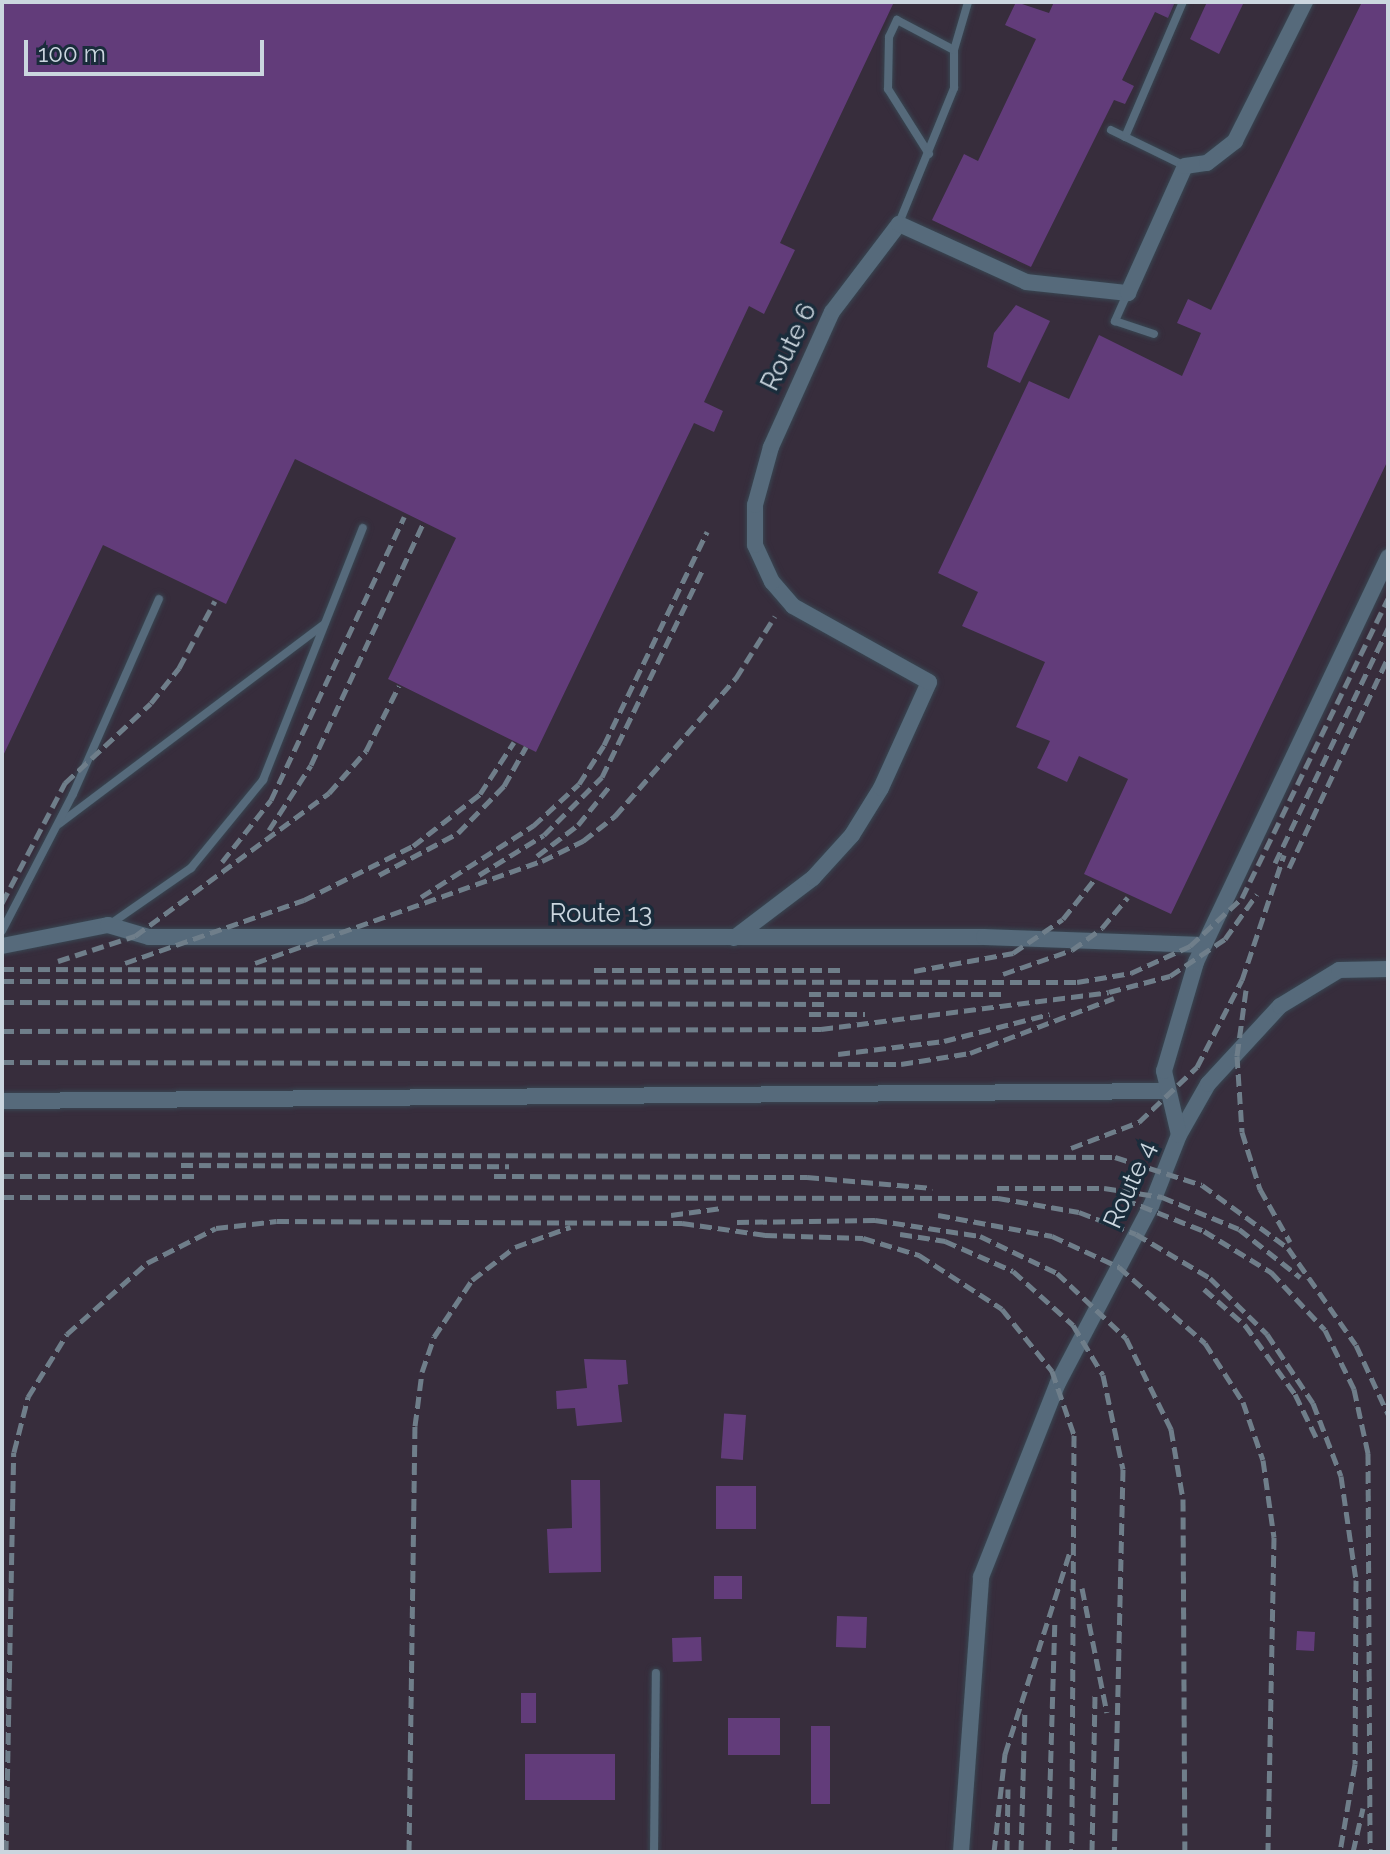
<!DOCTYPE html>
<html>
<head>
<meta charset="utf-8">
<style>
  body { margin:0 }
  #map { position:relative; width:1390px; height:1854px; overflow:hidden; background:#1a2c3b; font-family:Raleway,sans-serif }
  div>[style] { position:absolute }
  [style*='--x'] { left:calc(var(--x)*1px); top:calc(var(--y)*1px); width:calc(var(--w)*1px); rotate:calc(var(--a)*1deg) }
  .industrial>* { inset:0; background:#372d3c; transform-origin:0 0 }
  .building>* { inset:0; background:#623c7a; transform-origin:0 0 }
  .roads { filter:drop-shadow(0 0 2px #384652) drop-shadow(0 0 2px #384652) }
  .lane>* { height:8px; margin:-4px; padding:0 4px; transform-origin:4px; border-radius:4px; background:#566a7b }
  .street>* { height:16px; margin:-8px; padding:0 8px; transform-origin:8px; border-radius:8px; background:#566a7b }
  .rail>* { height:5px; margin-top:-2.5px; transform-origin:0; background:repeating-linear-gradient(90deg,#6f7e8a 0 12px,transparent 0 18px) }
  span { translate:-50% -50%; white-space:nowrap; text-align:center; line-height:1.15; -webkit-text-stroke:7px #1a2c3b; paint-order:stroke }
  .street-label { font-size:26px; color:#cbd6df }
  .frame { position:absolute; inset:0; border:4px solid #cbd6df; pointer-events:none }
  .scale { position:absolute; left:24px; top:40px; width:240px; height:36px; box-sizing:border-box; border:4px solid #cbd6df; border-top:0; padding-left:10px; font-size:24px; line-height:28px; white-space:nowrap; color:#cbd6df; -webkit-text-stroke:6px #1a2c3b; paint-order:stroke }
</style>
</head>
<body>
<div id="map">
  <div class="industrial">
    <div style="left:2px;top:2px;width:1386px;height:1850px"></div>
  </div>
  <div class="building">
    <div style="clip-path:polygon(2px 2px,894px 2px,780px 243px,795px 250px,764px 314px,749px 306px,704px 402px,723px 411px,714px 432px,694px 423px,536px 752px,388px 679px,456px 538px,295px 459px,226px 604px,103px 545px,2px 758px)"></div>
    <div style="clip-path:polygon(1016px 2px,1049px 13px,1054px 2px,1175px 2px,1168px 18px,1155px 12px,1122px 80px,1134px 86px,1125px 104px,1114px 100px,1031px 267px,932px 220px,964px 154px,978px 161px,1036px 39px,1005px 25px)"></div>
    <div style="clip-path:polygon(1207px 2px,1244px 2px,1219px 54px,1190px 39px)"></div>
    <div style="clip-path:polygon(1362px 2px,1388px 2px,1388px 460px,1171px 914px,1084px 874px,1128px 779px,1079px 756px,1067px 782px,1037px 768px,1050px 741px,1016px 727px,1045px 662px,962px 626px,978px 592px,938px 573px,1029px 381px,1069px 399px,1099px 335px,1182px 376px,1201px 333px,1177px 323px,1188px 299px,1211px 310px)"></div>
    <div style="clip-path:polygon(1016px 305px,1050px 321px,1020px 383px,987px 367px,994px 333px)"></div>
    <div style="clip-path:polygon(584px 1359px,626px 1360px,628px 1384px,618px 1385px,622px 1422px,577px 1426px,575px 1408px,557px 1409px,556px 1391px,587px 1388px)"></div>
    <div style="left:746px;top:1415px;width:45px;height:22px;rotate:94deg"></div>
    <div style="clip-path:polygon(571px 1480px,600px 1480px,601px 1572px,549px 1573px,547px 1529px,572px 1528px)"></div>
    <div style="left:716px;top:1486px;width:40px;height:43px"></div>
    <div style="left:714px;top:1576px;width:28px;height:23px"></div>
    <div style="left:837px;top:1616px;width:30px;height:31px;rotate:2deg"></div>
    <div style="left:1297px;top:1631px;width:18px;height:19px;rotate:3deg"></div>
    <div style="left:701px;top:1637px;width:24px;height:29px;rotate:88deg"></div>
    <div style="left:521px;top:1693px;width:15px;height:30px"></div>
    <div style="left:728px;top:1718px;width:52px;height:37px"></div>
    <div style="left:811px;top:1726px;width:19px;height:78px"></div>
    <div style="left:525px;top:1754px;width:90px;height:46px"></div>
  </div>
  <div class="roads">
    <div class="lane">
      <div style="--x:1111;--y:130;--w:82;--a:25.9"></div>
      <div style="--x:1125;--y:137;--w:147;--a:-66.8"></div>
      <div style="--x:929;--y:154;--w:77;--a:-122.2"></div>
      <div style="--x:888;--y:89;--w:52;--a:-88.9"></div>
      <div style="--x:889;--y:37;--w:19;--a:-65"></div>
      <div style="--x:897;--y:20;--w:64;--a:27.8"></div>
      <div style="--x:899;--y:223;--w:146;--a:-67.8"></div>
      <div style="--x:954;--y:88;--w:38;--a:-90"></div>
      <div style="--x:954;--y:50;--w:50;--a:-73.7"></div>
      <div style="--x:1127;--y:294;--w:30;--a:114"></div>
      <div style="--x:1115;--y:321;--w:41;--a:18.4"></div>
      <div style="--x:59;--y:824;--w:331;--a:-37"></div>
      <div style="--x:109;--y:925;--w:100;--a:-34.8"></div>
      <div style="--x:191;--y:868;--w:114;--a:-50.7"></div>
      <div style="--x:263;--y:780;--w:271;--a:-68.4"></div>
      <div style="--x:2;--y:931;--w:154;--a:-62.6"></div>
      <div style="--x:73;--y:794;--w:213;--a:-66.2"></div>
      <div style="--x:654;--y:1852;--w:179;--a:-89.4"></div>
    </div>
    <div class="street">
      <div style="--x:734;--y:938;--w:99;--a:-37.2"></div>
      <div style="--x:813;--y:878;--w:58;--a:-47.8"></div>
      <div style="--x:852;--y:835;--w:55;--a:-58.3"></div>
      <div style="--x:881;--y:788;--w:116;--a:-65.6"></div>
      <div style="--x:929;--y:682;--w:156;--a:-150.8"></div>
      <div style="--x:793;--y:606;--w:32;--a:-131"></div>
      <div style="--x:772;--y:582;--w:41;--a:-114.7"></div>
      <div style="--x:755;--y:545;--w:40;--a:-90"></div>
      <div style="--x:755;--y:505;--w:60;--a:-74.6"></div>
      <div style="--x:771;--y:447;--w:148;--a:-65.7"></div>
      <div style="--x:832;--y:312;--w:111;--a:-52.7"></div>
      <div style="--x:899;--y:224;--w:140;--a:24.5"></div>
      <div style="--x:1026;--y:282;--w:103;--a:6.2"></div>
      <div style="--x:1128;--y:293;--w:139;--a:-65.8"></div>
      <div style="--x:1185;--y:166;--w:22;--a:-8"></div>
      <div style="--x:1207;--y:163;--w:36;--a:-38"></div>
      <div style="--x:1235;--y:141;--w:156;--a:-63.3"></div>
      <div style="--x:2;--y:946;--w:108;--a:-11.2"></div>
      <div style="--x:108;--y:925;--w:43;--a:16.3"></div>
      <div style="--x:149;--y:937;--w:835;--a:0"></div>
      <div style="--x:984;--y:937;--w:220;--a:2.1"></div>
      <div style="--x:2;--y:1101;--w:1164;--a:-0.49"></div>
      <div style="--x:1179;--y:1135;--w:59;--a:-60.4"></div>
      <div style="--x:1208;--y:1084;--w:106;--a:-47.3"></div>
      <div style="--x:1280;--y:1006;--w:69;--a:-31.4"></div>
      <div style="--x:1339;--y:970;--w:49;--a:-1.2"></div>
      <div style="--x:961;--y:1852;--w:276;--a:-85.8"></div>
      <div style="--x:981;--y:1577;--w:209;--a:-68.4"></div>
      <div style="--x:1058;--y:1383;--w:200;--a:-62.3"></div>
      <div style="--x:1151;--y:1206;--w:76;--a:-68.5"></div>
      <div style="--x:1179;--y:1135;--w:66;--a:-103.2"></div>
      <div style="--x:1164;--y:1071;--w:114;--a:-73.6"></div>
      <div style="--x:1196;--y:962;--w:448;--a:-64.6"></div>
    </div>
  </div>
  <div class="rail">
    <div style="--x:269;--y:830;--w:77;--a:-57.1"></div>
    <div style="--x:311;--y:765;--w:266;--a:-65.1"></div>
    <div style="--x:537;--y:856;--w:51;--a:-37.1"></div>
    <div style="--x:578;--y:825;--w:49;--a:-50.8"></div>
    <div style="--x:222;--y:862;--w:79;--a:-51.7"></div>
    <div style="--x:271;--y:800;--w:313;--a:-64.8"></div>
    <div style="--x:1275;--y:863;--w:261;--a:-64.3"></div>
    <div style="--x:1289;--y:868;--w:232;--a:-64.8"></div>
    <div style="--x:379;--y:875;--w:89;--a:-28"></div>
    <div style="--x:458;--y:833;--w:66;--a:-45.6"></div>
    <div style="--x:504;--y:786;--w:45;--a:-60.6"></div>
    <div style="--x:479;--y:875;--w:76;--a:-31.6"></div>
    <div style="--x:544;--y:835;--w:82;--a:-45"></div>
    <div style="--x:602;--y:777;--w:229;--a:-64.1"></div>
    <div style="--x:421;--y:897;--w:133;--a:-32.4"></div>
    <div style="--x:533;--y:826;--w:62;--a:-42.4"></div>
    <div style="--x:579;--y:784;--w:46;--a:-57.3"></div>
    <div style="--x:604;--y:745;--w:237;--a:-64.2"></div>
    <div style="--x:2;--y:903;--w:136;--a:-62.3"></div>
    <div style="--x:65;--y:783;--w:117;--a:-42.9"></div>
    <div style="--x:151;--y:703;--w:45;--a:-51.3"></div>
    <div style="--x:179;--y:668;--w:76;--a:-61.8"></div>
    <div style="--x:58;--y:961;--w:81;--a:-18"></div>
    <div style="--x:135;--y:936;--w:241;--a:-36.4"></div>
    <div style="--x:329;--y:793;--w:56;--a:-48.6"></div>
    <div style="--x:366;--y:751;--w:73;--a:-63.1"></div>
    <div style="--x:125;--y:963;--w:190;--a:-19.4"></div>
    <div style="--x:304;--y:900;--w:122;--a:-26.4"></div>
    <div style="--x:413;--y:846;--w:85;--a:-37.8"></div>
    <div style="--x:480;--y:794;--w:62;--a:-56.8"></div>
    <div style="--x:255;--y:963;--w:305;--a:-19.6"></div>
    <div style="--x:542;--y:861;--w:46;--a:-26"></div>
    <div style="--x:583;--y:841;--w:41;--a:-38"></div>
    <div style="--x:615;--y:816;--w:184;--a:-48.8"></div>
    <div style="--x:736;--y:678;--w:73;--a:-57.8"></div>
    <div style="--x:2;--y:969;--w:480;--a:0.1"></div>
    <div style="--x:594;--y:970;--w:252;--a:0"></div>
    <div style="--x:914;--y:971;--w:101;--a:-10.3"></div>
    <div style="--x:1013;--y:953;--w:60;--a:-34.2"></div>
    <div style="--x:1063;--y:919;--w:50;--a:-51.5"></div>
    <div style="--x:1003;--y:974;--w:73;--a:-19.2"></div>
    <div style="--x:1072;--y:950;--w:37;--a:-36"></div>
    <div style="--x:1102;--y:928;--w:40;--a:-50"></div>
    <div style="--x:2;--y:981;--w:1075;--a:0.05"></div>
    <div style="--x:1077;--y:982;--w:55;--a:-9.5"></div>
    <div style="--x:1131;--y:973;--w:65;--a:-24.6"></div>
    <div style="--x:1190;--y:946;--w:71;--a:-42.7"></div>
    <div style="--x:1242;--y:898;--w:333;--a:-64"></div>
    <div style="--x:1246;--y:990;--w:67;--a:97.8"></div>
    <div style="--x:1237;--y:1056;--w:76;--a:86.2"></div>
    <div style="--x:1242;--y:1132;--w:60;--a:72.5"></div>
    <div style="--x:1260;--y:1189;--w:61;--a:60.5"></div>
    <div style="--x:809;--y:994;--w:196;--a:0"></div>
    <div style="--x:2;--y:1002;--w:824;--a:0.14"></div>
    <div style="--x:809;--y:1014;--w:56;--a:0"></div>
    <div style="--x:2;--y:1031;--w:819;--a:-0.14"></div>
    <div style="--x:821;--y:1029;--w:290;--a:-7.3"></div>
    <div style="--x:1109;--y:992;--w:63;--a:-14.7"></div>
    <div style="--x:1170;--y:976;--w:66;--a:-33.9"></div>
    <div style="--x:1225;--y:939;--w:55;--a:-54.6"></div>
    <div style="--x:838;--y:1054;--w:107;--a:-7"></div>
    <div style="--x:944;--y:1041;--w:109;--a:-14.3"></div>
    <div style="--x:2;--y:1062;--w:899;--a:0.13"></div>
    <div style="--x:901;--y:1064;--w:70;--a:-9.1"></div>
    <div style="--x:970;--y:1053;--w:154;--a:-20.9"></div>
    <div style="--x:1071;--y:1148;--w:73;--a:-20.9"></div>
    <div style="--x:1139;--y:1122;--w:80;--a:-43.5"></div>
    <div style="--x:1197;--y:1067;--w:98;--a:-62.7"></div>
    <div style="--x:1242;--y:980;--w:132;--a:-71.4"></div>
    <div style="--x:2;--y:1154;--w:1113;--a:0.15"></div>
    <div style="--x:1115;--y:1157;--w:91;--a:17.8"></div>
    <div style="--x:1202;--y:1185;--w:107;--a:36.2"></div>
    <div style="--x:1288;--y:1248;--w:118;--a:55"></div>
    <div style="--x:1356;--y:1345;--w:76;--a:65.1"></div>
    <div style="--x:181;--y:1165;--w:328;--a:0.2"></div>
    <div style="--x:2;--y:1176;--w:196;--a:0"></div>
    <div style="--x:494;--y:1176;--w:313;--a:0.2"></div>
    <div style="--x:807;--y:1177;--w:126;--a:5"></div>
    <div style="--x:997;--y:1188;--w:107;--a:0"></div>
    <div style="--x:1104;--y:1188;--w:59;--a:8.8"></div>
    <div style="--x:1162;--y:1197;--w:83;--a:22.6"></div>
    <div style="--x:1239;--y:1229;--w:78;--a:38.2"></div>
    <div style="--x:2;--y:1197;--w:996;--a:0.06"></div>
    <div style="--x:998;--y:1198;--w:82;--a:9.8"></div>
    <div style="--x:1079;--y:1212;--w:61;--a:21.1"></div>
    <div style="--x:1136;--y:1234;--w:86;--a:30.7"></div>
    <div style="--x:1210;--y:1278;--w:80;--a:44.5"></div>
    <div style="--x:1267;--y:1334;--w:83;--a:56.3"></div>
    <div style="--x:1313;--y:1403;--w:78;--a:69"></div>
    <div style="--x:1341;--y:1476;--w:105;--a:81.8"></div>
    <div style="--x:1356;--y:1580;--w:184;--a:90.3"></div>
    <div style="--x:1355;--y:1764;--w:89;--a:99.7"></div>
    <div style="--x:1124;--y:1199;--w:86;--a:21.8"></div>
    <div style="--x:1204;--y:1231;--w:79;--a:31.5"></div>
    <div style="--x:1271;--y:1272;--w:79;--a:47"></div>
    <div style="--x:1325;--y:1330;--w:66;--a:63.8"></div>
    <div style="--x:1354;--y:1389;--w:66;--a:77.7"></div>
    <div style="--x:1368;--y:1453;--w:399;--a:89.7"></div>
    <div style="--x:671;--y:1215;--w:51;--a:-7.8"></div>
    <div style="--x:938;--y:1215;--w:116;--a:10.4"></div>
    <div style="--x:1052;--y:1236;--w:74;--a:24.8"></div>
    <div style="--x:1119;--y:1267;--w:115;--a:41.5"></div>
    <div style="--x:1205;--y:1343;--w:70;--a:57.2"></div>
    <div style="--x:1243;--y:1402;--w:61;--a:71"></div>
    <div style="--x:1263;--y:1460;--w:78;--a:81.9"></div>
    <div style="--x:1274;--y:1537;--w:315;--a:91.1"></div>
    <div style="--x:737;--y:1222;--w:138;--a:-0.8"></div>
    <div style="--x:875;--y:1220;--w:106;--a:8.7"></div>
    <div style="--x:980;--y:1236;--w:85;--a:25.7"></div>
    <div style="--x:1057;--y:1273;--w:95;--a:43.3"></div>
    <div style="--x:1126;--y:1338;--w:102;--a:63.7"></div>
    <div style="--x:1171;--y:1429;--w:71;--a:80.3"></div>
    <div style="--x:1183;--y:1499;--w:353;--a:89.7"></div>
    <div style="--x:900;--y:1234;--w:46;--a:8.8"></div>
    <div style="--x:945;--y:1241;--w:74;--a:23.8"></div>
    <div style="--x:1013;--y:1271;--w:81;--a:42"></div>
    <div style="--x:1073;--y:1325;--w:58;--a:59"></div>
    <div style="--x:1103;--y:1375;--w:96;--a:78"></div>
    <div style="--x:1123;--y:1469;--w:383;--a:91.3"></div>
    <div style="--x:1204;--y:1289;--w:55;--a:41.3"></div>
    <div style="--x:1245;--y:1325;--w:85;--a:54.1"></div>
    <div style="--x:1295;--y:1394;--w:48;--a:64"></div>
    <div style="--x:1082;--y:1588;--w:127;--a:78.7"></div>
    <div style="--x:6;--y:1852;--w:400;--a:-88.9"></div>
    <div style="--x:14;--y:1452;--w:57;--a:-75.7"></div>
    <div style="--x:28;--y:1397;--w:74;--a:-58.2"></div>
    <div style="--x:67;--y:1334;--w:107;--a:-41.6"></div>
    <div style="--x:147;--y:1263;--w:77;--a:-26.9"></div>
    <div style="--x:216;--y:1228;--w:61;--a:-6.5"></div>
    <div style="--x:277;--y:1221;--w:405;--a:0.3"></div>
    <div style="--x:682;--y:1223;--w:84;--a:8.2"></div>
    <div style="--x:765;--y:1235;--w:98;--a:1.8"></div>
    <div style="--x:863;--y:1238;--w:59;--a:16.9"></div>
    <div style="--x:919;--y:1255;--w:99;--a:33"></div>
    <div style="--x:1002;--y:1309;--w:80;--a:51.1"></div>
    <div style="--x:1052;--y:1371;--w:68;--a:71"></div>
    <div style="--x:1074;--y:1435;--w:417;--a:90.3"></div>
    <div style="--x:409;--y:1852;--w:426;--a:-89.2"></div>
    <div style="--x:415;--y:1426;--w:54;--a:-82.6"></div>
    <div style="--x:422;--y:1372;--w:37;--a:-71"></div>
    <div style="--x:434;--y:1337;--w:69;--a:-56.3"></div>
    <div style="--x:472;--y:1280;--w:54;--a:-37.5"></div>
    <div style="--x:515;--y:1247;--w:59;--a:-20"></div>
    <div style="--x:994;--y:1852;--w:99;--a:-83.6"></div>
    <div style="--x:1005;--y:1754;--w:213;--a:-72.2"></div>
    <div style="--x:1007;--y:1852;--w:63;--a:-89.1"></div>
    <div style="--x:1021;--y:1852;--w:140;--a:-88.4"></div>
    <div style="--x:1048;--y:1852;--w:233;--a:-88.3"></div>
    <div style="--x:1092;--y:1852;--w:159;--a:-88.9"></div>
    <div style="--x:1353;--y:1852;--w:45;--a:-77.2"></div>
  </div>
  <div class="street-label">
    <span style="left:789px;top:347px;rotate:-64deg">Route 6</span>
    <span style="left:601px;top:914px">Route 13</span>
    <span style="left:1130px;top:1185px;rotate:-66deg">Route 4</span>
  </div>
  <div class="frame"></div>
  <div class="scale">100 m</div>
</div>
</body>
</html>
